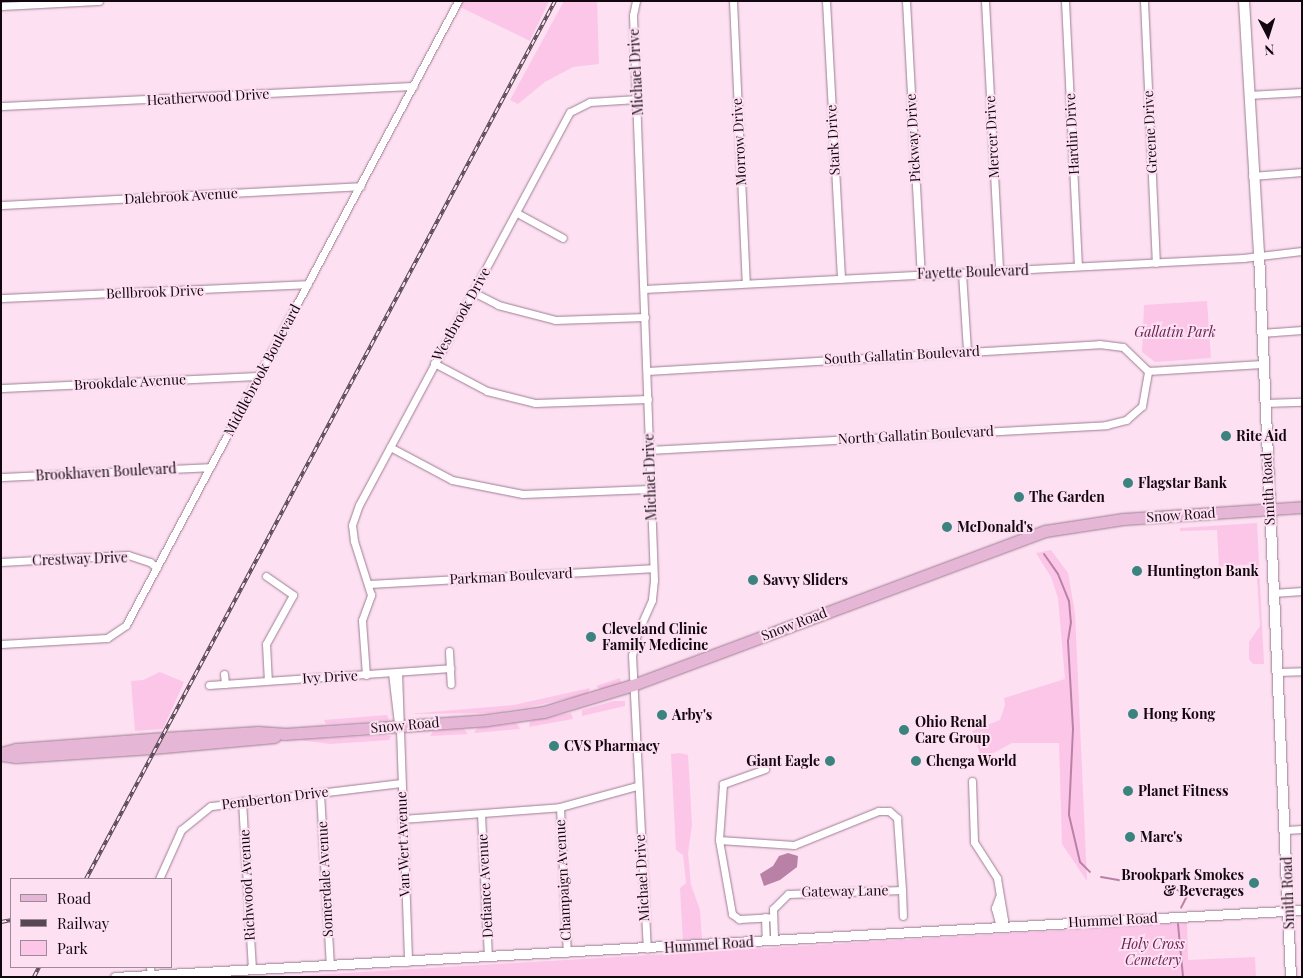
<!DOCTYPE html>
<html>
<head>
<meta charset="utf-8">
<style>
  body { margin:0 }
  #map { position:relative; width:1303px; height:978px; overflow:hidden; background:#fde0f2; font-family:"Playfair Display",serif }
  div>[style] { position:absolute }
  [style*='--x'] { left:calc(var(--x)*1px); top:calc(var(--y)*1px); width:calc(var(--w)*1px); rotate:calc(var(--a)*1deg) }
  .green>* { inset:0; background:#fcc6e9 }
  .water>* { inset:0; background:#ba81a7 }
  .stream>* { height:2px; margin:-1px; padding:0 1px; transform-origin:1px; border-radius:1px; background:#ba81a7 }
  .roads { filter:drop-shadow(0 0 1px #9d7d92) drop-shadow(0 0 1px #9d7d92) }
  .minor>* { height:7px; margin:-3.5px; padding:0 3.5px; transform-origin:3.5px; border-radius:3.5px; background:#fff }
  .tertiary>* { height:9px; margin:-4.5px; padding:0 4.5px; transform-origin:4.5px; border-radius:4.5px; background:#fff }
  .secondary>* { height:10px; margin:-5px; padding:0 5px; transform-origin:5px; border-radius:5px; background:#fff }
  .primary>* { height:11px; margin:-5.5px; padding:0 5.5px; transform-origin:5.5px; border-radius:5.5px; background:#e6b6d6 }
  .rail>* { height:4px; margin-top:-2px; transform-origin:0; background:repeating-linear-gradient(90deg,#fde0f2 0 5.5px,#574752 0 11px); box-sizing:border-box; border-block:1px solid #574752 }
  .dots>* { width:14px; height:14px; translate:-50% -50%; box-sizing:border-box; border:2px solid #fde0f2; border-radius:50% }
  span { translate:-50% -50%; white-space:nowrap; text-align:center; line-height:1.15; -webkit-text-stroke:4px #fde0f2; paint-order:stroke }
  .street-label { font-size:14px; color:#12070f }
  .park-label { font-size:14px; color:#621d4f; font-style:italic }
  .poi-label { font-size:14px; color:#12070f; font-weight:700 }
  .left { translate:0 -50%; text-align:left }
  .right { translate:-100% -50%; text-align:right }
  .frame { position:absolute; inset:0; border:2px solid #12070f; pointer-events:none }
  .legend { position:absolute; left:10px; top:878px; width:162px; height:90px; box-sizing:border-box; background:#fde0f2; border:1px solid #9f8997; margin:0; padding:6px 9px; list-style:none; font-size:15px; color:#12070f }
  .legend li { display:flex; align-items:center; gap:10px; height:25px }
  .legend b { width:25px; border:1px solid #9f8997 }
  .north { position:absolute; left:1243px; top:10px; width:50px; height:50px; -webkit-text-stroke:4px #fde0f2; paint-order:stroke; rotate:175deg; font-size:14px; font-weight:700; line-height:20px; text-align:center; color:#12070f }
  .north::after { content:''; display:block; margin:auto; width:18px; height:22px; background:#12070f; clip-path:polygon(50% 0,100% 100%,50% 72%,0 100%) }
</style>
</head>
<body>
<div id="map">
  <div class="green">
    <div style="clip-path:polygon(463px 1px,549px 1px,530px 41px,460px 7px)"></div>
    <div style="clip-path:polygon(564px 1px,597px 1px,599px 64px,573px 67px,545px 82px,518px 104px,510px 100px)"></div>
    <div style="clip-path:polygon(1207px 301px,1211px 358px,1155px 362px,1142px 352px,1144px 305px)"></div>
    <div style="clip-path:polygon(1257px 523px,1264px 664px,1253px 664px,1249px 659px,1249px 642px,1260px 626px,1256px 564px,1219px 567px,1217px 530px,1180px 531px,1180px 528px)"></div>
    <div style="clip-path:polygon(1051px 550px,1068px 573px,1075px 613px,1087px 881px,1062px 844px,1059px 743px,1012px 743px,982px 759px,972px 731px,1000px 720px,1005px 705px,1004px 698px,1065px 679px,1058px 598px,1051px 577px,1036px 553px)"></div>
    <div style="clip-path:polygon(160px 672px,184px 682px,163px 729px,135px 731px,131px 681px,143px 680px)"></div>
    <div style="clip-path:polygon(620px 678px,621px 683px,601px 690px,596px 686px)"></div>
    <div style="clip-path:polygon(590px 688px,588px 694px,529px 707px,488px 713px,409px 714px,514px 705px)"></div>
    <div style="clip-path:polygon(614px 701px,625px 701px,625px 706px,582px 716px,582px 710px)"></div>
    <div style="clip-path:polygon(571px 713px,573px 719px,529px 727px,530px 721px)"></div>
    <div style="clip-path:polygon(387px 715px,389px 720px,326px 724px,324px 720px)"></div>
    <div style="clip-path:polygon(517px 723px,520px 729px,474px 733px,477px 728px)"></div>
    <div style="clip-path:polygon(464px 729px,468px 734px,430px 736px,433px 731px)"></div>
    <div style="clip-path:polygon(385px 735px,391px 736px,389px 740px,330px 744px,301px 740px)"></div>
    <div style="clip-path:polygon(680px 753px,688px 755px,692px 825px,688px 853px,691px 885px,700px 910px,702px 940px,683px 942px,680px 888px,686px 883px,683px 855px,676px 850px,671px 754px)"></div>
    <div style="clip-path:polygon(1187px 923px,1188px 960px,1255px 957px,1256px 977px,279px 977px)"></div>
  </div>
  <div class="water">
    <div style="clip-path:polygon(788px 853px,798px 856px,797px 867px,780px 880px,764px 886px,760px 874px,773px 866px,779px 856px)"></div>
  </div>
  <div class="stream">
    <div style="--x:1044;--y:554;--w:24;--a:55"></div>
    <div style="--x:1058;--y:574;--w:29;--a:68"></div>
    <div style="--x:1069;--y:601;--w:21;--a:85"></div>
    <div style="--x:1071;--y:622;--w:20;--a:99"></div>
    <div style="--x:1068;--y:642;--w:87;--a:86.7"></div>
    <div style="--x:1073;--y:729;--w:86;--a:92.7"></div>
    <div style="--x:1069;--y:815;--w:48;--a:76.8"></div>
    <div style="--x:1080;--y:862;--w:14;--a:45"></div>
    <div style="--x:1101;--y:877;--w:22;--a:10"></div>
    <div style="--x:1123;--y:881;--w:32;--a:-7"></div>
    <div style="--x:1155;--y:877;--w:6;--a:18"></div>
    <div style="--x:1171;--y:886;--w:19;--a:32"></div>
    <div style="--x:1187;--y:896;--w:13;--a:117"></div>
    <div style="--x:1187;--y:896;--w:8;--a:-45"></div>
    <div style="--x:1178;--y:924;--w:53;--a:84.6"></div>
  </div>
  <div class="roads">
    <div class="minor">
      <div style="--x:636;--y:1;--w:14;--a:102"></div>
      <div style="--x:633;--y:15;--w:565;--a:87.87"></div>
      <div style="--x:654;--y:580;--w:20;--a:96"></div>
      <div style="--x:652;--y:600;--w:37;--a:114"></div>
      <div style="--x:637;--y:634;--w:22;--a:103"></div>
      <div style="--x:632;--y:655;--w:294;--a:87.1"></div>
      <div style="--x:733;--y:1;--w:282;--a:87.4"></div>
      <div style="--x:826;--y:1;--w:278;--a:86.9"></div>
      <div style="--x:906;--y:1;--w:273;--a:86.9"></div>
      <div style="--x:985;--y:1;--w:271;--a:87"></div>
      <div style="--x:1065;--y:1;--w:265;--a:87.2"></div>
      <div style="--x:1144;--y:1;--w:262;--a:87.4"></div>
      <div style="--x:1;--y:6;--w:98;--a:-2.9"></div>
      <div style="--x:1248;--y:95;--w:54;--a:-3.2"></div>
      <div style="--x:1;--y:106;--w:413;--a:-2.8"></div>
      <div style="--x:1252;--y:176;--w:50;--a:-4.6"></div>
      <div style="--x:1;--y:205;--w:360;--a:-3"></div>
      <div style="--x:517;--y:213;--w:52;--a:28.5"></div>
      <div style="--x:962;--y:273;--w:78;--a:86.3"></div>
      <div style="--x:644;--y:289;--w:600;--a:-2.96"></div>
      <div style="--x:1243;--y:258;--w:59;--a:-6.8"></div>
      <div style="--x:473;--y:292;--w:28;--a:27"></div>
      <div style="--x:498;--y:305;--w:59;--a:14.7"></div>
      <div style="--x:555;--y:320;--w:90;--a:-1.9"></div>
      <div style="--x:1;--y:298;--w:307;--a:-2.6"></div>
      <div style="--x:1261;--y:333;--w:41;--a:-4.2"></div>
      <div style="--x:434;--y:363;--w:60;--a:27.8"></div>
      <div style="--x:487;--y:391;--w:49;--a:14"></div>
      <div style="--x:535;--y:403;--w:113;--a:-2"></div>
      <div style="--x:647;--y:371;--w:453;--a:-3.4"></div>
      <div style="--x:1099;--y:344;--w:24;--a:7"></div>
      <div style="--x:1123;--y:347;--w:35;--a:44"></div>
      <div style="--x:1148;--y:371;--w:114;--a:-3.5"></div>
      <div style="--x:1;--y:388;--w:258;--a:-2.7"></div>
      <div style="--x:1264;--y:403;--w:38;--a:-2"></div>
      <div style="--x:390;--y:447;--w:70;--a:28"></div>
      <div style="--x:452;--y:480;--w:72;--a:11.2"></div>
      <div style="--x:523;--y:494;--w:126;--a:-2.3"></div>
      <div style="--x:649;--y:450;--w:458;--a:-3.1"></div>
      <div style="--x:1106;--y:425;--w:21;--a:-14"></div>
      <div style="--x:1126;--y:420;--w:21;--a:-41"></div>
      <div style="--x:1142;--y:406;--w:36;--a:-80"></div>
      <div style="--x:1;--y:477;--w:209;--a:-2.7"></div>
      <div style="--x:1;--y:562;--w:127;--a:-3.2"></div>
      <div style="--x:128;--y:555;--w:23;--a:18"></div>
      <div style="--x:150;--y:562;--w:9;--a:41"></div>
      <div style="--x:266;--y:576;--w:33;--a:35"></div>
      <div style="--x:293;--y:595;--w:56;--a:118.9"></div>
      <div style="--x:266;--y:644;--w:36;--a:87"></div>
      <div style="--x:368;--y:584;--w:285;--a:-3.2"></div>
      <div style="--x:1273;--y:593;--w:29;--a:-4"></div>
      <div style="--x:1;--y:644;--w:106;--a:-3.2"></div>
      <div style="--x:107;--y:638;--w:23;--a:-34"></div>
      <div style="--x:126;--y:625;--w:707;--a:-61.98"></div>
      <div style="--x:449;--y:651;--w:33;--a:87"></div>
      <div style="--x:398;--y:672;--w:290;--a:88"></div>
      <div style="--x:1278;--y:672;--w:24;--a:-2"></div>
      <div style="--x:392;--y:673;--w:50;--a:83.2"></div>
      <div style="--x:224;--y:674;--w:10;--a:84"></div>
      <div style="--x:366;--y:675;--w:55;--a:-94.2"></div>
      <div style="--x:362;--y:620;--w:27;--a:-70"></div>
      <div style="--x:371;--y:595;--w:57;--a:-107.5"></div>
      <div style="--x:354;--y:541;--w:16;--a:-97"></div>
      <div style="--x:352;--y:525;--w:21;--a:-71"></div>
      <div style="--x:359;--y:505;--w:446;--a:-61.8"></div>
      <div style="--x:570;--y:112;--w:22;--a:-27"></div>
      <div style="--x:590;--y:102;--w:47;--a:-3.7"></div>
      <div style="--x:209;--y:685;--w:242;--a:-4"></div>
      <div style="--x:765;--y:769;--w:45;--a:160.3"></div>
      <div style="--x:723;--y:784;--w:56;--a:94.1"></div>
      <div style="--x:719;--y:840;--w:75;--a:80"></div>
      <div style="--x:732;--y:914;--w:9;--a:36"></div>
      <div style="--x:739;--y:919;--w:33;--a:-3"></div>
      <div style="--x:972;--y:781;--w:61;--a:88.1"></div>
      <div style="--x:974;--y:842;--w:43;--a:57.4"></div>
      <div style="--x:997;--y:878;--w:43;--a:80.5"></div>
      <div style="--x:1004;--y:920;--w:8;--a:120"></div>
      <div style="--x:320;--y:793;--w:173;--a:86.7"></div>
      <div style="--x:242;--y:801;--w:168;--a:86.6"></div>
      <div style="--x:560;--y:807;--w:146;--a:87.3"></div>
      <div style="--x:481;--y:814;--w:143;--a:87.2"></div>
      <div style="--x:402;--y:819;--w:158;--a:-4.3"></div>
      <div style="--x:560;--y:807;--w:80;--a:-15.3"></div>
      <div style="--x:1286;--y:830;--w:16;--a:-4"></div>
      <div style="--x:719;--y:840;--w:75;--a:3.8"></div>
      <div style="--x:794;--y:845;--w:91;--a:-22"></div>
      <div style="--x:878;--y:811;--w:11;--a:0"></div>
      <div style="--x:889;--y:811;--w:11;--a:41"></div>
      <div style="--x:897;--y:818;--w:72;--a:86"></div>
      <div style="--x:902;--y:890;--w:114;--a:178"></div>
      <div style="--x:788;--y:894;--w:21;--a:135"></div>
      <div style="--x:773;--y:909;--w:31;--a:88"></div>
      <div style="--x:159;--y:879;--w:54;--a:-65.8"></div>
      <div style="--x:181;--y:830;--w:38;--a:-39"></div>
      <div style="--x:211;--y:806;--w:190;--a:-6.9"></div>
      <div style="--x:902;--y:890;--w:26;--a:88"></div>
      <div style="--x:999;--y:897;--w:12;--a:110"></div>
      <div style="--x:995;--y:908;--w:20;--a:75"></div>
      <div style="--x:765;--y:917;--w:24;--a:88"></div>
      <div style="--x:150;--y:967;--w:8;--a:83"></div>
    </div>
    <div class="tertiary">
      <div style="--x:115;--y:977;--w:1189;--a:-3.23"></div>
    </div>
    <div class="secondary">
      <div style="--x:1244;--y:1;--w:253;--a:86.6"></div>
      <div style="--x:1259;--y:254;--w:724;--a:87.47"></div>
    </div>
    <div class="primary">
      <div style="--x:1;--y:753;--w:16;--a:-15"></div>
      <div style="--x:16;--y:749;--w:148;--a:-4.3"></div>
      <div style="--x:164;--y:738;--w:94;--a:-3.7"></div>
      <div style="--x:258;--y:732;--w:26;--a:4"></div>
      <div style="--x:284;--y:734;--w:203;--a:-3.9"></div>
      <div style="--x:487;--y:720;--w:58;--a:-8"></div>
      <div style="--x:544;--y:712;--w:93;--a:-16.9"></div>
      <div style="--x:633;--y:685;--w:440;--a:-20.5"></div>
      <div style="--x:1045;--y:531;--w:79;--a:-8.7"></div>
      <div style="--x:1123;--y:519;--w:179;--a:-3.8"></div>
      <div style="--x:2;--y:755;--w:14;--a:8"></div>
      <div style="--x:16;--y:757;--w:137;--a:-3.8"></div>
      <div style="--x:153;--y:748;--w:122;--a:-5.2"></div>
    </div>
  </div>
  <div class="rail">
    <div style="--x:86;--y:879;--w:995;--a:-61.89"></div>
    <div style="--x:1;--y:922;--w:10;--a:-11"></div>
    <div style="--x:34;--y:977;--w:11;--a:-63"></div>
  </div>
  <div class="dots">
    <div style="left:1226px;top:436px;background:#3b837f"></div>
    <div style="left:1128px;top:483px;background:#3b837f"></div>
    <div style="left:1019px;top:497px;background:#3b837f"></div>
    <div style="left:947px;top:527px;background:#3b837f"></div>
    <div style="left:1137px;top:571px;background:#3b837f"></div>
    <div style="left:753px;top:580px;background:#3b837f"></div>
    <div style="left:591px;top:637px;background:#3b837f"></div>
    <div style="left:1133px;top:714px;background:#3b837f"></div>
    <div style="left:662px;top:715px;background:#3b837f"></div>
    <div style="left:904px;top:730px;background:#3b837f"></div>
    <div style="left:554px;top:746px;background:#3b837f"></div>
    <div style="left:830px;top:761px;background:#3b837f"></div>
    <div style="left:916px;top:761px;background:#3b837f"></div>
    <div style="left:1128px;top:791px;background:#3b837f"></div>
    <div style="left:1130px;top:837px;background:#3b837f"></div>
    <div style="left:1254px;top:883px;background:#3b837f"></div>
  </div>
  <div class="street-label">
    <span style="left:636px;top:72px;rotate:-93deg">Michael Drive</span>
    <span style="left:208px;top:97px;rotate:-3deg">Heatherwood Drive</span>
    <span style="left:1150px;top:132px;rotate:-93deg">Greene Drive</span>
    <span style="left:1072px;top:134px;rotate:-93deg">Hardin Drive</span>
    <span style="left:992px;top:137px;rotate:-93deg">Mercer Drive</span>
    <span style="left:913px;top:138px;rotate:-93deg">Pickway Drive</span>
    <span style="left:833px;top:140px;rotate:-93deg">Stark Drive</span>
    <span style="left:739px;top:142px;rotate:-93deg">Morrow Drive</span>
    <span style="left:181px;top:196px;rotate:-3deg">Dalebrook Avenue</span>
    <span style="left:973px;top:272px;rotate:-2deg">Fayette Boulevard</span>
    <span style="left:155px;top:292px;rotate:-2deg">Bellbrook Drive</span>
    <span style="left:461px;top:314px;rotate:-61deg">Westbrook Drive</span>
    <span style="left:902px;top:355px;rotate:-3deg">South Gallatin Boulevard</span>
    <span style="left:262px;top:370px;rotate:-62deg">Middlebrook Boulevard</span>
    <span style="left:130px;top:382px;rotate:-3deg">Brookdale Avenue</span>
    <span style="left:916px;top:435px;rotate:-3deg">North Gallatin Boulevard</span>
    <span style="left:106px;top:472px;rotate:-3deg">Brookhaven Boulevard</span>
    <span style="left:650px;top:477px;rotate:-92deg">Michael Drive</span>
    <span style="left:1268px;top:489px;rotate:-93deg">Smith Road</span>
    <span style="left:1181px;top:515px;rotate:-4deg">Snow Road</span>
    <span style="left:80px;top:559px;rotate:-2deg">Crestway Drive</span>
    <span style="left:511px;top:576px;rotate:-3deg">Parkman Boulevard</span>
    <span style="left:794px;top:624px;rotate:-21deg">Snow Road</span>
    <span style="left:330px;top:677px;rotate:-3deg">Ivy Drive</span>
    <span style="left:405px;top:725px;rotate:-5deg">Snow Road</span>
    <span style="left:275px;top:798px;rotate:-7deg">Pemberton Drive</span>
    <span style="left:403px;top:844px;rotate:-92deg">Van Wert Avenue</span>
    <span style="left:642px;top:878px;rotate:-93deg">Michael Drive</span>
    <span style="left:325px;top:879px;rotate:-93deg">Somerdale Avenue</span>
    <span style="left:563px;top:880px;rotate:-93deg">Champaign Avenue</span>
    <span style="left:247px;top:885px;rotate:-93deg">Richwood Avenue</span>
    <span style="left:485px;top:886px;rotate:-93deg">Defiance Avenue</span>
    <span style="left:845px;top:891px;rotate:-1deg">Gateway Lane</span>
    <span style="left:1288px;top:893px;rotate:-92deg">Smith Road</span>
    <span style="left:1113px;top:920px;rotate:-3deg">Hummel Road</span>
    <span style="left:709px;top:945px;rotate:-4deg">Hummel Road</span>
  </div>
  <div class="park-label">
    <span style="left:1175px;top:332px">Gallatin Park</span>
    <span style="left:1153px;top:952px">Holy Cross<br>Cemetery</span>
  </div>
  <div class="poi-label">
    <span class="left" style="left:1236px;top:436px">Rite Aid</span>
    <span class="left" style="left:1138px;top:483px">Flagstar Bank</span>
    <span class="left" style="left:1029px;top:497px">The Garden</span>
    <span class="left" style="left:957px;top:527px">McDonald's</span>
    <span class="left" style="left:1147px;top:571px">Huntington Bank</span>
    <span class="left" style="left:763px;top:580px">Savvy Sliders</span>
    <span class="left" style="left:602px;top:637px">Cleveland Clinic<br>Family Medicine</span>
    <span class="left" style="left:1143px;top:714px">Hong Kong</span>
    <span class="left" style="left:672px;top:715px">Arby's</span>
    <span class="left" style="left:915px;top:730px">Ohio Renal<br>Care Group</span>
    <span class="left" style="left:564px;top:746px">CVS Pharmacy</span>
    <span class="right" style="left:820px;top:761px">Giant Eagle</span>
    <span class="left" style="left:926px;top:761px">Chenga World</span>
    <span class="left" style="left:1138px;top:791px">Planet Fitness</span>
    <span class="left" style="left:1140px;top:837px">Marc's</span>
    <span class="right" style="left:1244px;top:883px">Brookpark Smokes<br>&amp; Beverages</span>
  </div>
  <div class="frame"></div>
  <ul class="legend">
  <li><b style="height:6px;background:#e6b6d6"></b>Road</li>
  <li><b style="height:6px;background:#574752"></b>Railway</li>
  <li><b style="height:14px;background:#fcc6e9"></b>Park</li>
  </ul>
  <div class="north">N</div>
</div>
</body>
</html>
